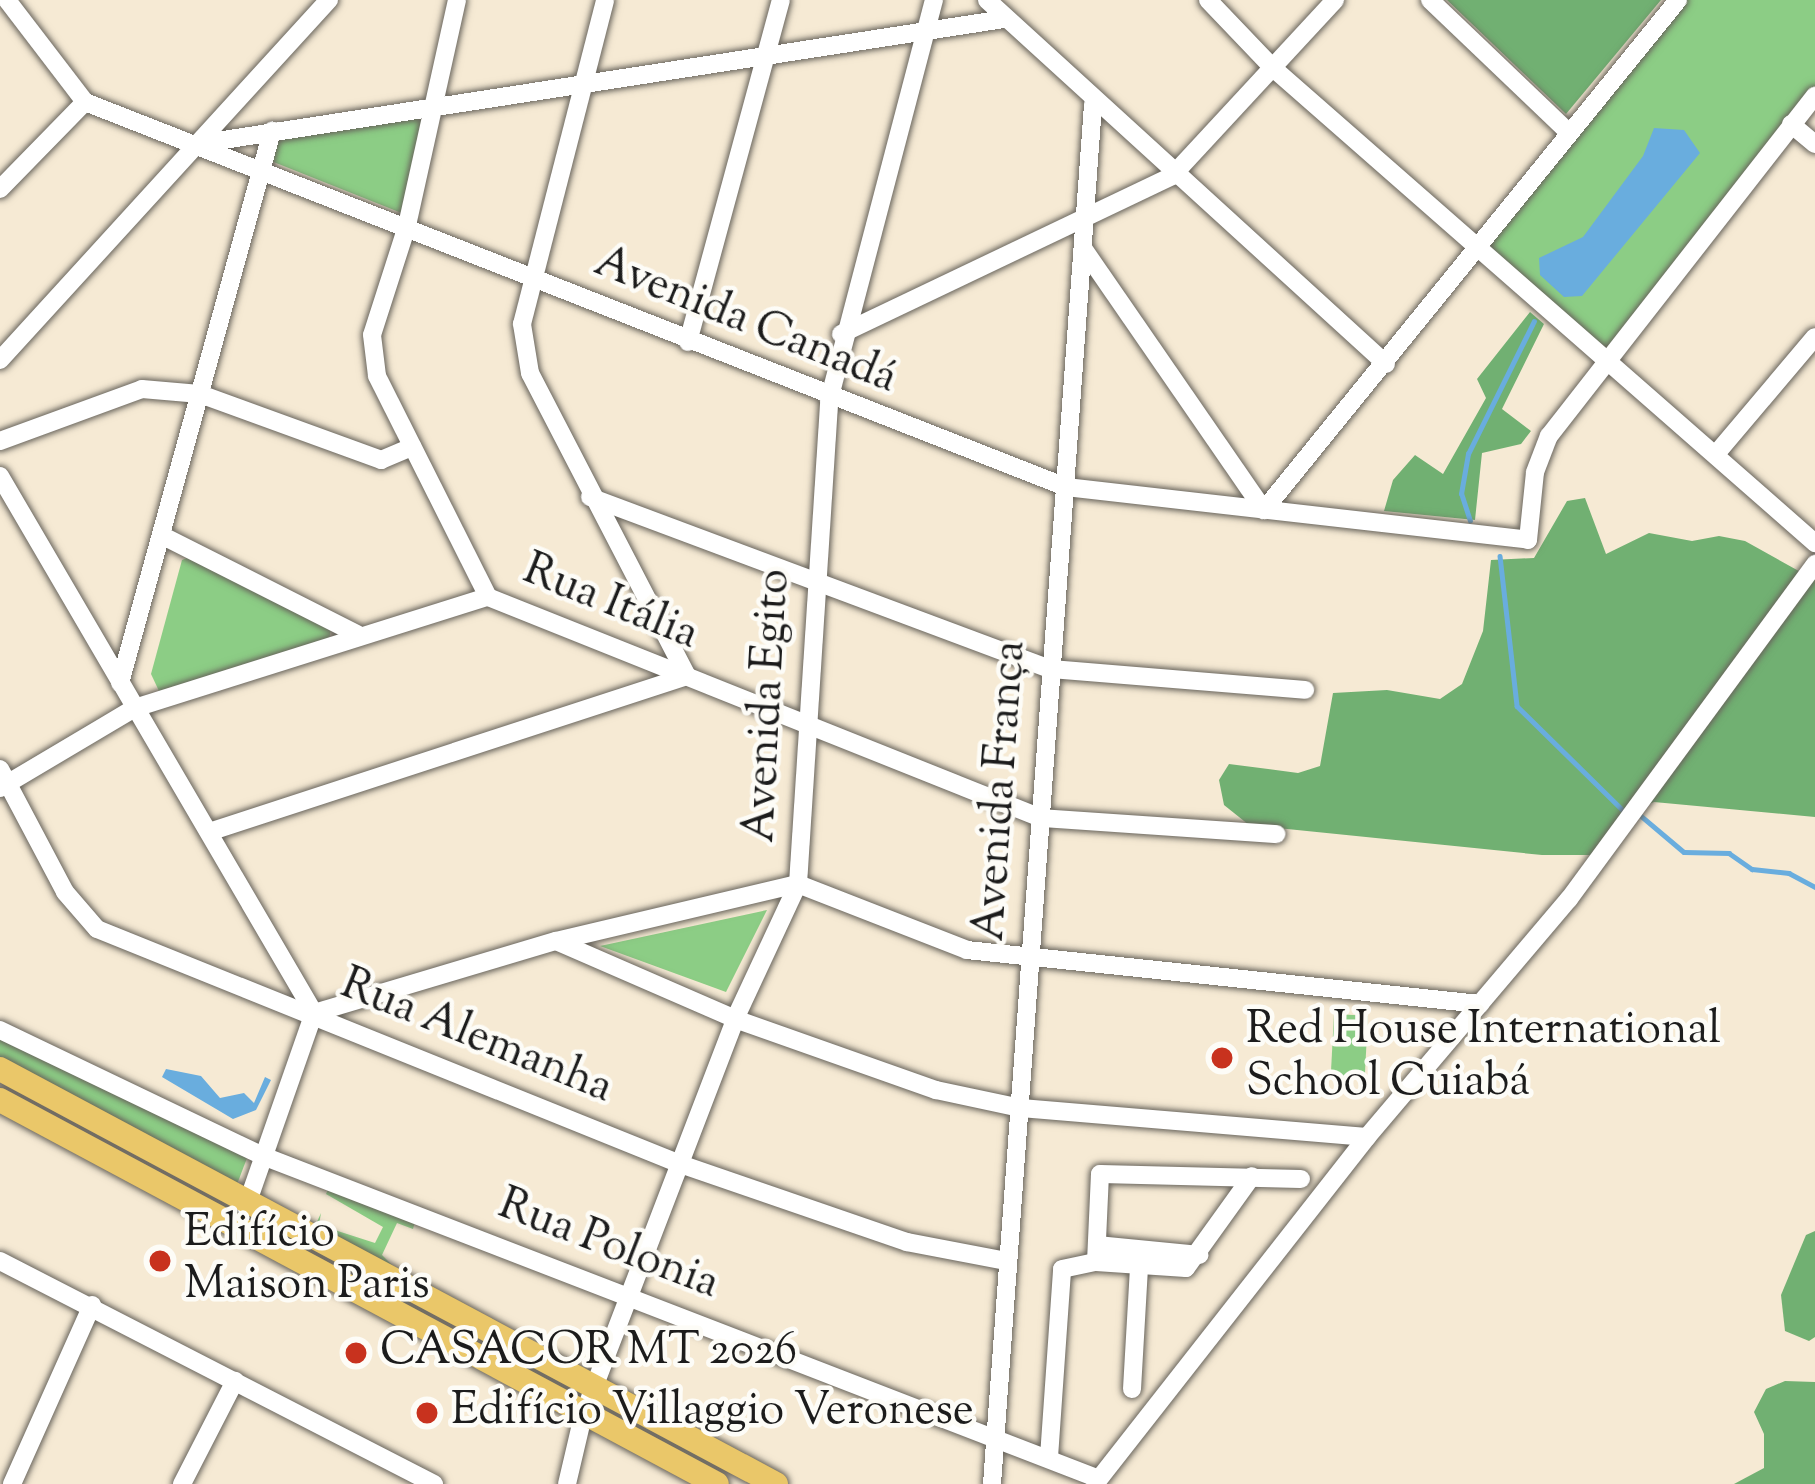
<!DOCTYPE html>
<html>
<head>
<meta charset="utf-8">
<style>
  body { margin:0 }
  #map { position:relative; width:1815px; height:1484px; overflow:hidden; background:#f6ead4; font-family:"Sorts Mill Goudy",serif }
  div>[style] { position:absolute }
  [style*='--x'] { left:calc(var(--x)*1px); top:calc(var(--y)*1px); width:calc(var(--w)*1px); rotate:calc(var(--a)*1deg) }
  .green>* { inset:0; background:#8ccd85; transform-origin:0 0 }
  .forest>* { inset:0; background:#71b072 }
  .water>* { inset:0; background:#69adde }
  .stream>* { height:4.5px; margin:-2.25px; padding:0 2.25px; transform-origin:2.25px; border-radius:2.25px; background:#69adde }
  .roads { filter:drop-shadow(0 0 3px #68645c) drop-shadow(0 0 3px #68645c) }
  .minor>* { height:18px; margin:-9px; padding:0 9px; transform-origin:9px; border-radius:9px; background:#fff }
  .major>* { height:24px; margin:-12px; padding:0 12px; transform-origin:12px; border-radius:12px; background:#eac769 }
  .dots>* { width:33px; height:33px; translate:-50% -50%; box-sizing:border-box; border:6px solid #fdfcf7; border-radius:50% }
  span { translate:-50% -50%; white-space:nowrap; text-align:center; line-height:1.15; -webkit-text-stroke:9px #fdfcf7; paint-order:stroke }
  .street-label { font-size:45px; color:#1c1c1c }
  .poi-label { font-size:45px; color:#1c1c1c }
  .left { translate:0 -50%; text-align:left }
</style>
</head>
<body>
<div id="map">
  <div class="green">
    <div style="clip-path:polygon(1685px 0,1815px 0,1815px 90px,1603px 354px,1487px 249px)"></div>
    <div style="clip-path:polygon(429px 112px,404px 214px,271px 161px,276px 134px)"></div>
    <div style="clip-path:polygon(192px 556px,331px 627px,329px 641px,159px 691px,151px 674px,182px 560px)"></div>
    <div style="clip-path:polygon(767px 910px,726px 992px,600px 946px)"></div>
    <div style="left:1334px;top:1014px;width:34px;height:63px;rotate:3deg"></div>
    <div style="clip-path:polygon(0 1038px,247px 1158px,236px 1187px,0 1066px)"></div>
    <div style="clip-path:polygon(329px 1187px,415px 1222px,413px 1229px,397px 1223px,382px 1255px,394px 1267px,315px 1226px,321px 1213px,319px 1225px,375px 1243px,383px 1227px,326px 1194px)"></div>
  </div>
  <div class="forest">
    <div style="clip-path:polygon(1447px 0,1661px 0,1566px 114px)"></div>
    <div style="clip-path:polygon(1530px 312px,1544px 324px,1502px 409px,1531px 431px,1521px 444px,1482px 453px,1475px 520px,1384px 511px,1393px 480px,1415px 455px,1443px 474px,1486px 398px,1477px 379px)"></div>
    <div style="clip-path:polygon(1585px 498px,1606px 554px,1649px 533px,1692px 541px,1719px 536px,1745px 541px,1815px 580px,1815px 817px,1654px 802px,1630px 812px,1601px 855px,1542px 855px,1249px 825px,1224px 805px,1219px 780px,1229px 764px,1298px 773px,1320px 766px,1333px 693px,1387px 690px,1440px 699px,1462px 684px,1483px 631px,1491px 560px,1534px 558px,1567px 501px)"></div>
    <div style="clip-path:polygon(1815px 1231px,1815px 1337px,1809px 1341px,1785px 1331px,1781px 1295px,1806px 1235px)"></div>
    <div style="clip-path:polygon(1785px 1381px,1815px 1382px,1815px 1484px,1734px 1484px,1764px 1468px,1764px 1434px,1754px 1412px,1766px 1389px)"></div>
  </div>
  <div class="water">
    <div style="clip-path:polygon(1654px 128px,1684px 130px,1700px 153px,1582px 296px,1564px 297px,1540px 275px,1539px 258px,1583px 237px,1643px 156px)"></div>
    <div style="clip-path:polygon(166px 1069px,201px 1076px,220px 1098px,244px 1093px,254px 1103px,265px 1077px,271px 1080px,256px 1110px,233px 1119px,162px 1077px)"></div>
  </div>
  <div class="stream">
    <div style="--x:1470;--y:521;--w:28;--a:-108"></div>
    <div style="--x:1461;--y:494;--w:41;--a:-80.1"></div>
    <div style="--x:1468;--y:454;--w:148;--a:-63.6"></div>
    <div style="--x:1500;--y:556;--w:151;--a:83.5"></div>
    <div style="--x:1517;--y:706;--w:150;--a:44.5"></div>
    <div style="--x:1640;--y:815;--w:57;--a:40.1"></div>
    <div style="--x:1684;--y:852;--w:45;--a:1.3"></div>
    <div style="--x:1729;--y:853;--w:28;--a:35"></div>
    <div style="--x:1752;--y:869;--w:37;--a:6"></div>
    <div style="--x:1789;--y:873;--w:30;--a:28"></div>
  </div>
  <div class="roads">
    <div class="minor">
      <div style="--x:7;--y:0;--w:128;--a:52.6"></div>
      <div style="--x:85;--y:102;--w:1054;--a:21.43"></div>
      <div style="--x:1066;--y:487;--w:465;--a:6.5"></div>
      <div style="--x:1528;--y:540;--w:68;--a:-84.1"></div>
      <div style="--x:1535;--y:472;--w:39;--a:-69"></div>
      <div style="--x:1549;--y:436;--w:432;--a:-52"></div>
      <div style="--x:457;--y:0;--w:231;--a:102.5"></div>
      <div style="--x:407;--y:226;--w:114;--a:107.8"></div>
      <div style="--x:372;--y:335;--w:41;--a:83"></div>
      <div style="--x:377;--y:376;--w:247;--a:63.3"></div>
      <div style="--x:987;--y:0;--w:540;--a:42.37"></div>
      <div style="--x:1208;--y:0;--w:94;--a:46.3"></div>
      <div style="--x:1273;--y:68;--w:721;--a:41.23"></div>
      <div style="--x:1430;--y:0;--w:192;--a:43.7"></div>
      <div style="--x:1791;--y:124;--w:31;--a:40"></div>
      <div style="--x:191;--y:145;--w:823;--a:-8.81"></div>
      <div style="--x:0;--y:189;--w:122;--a:-45.7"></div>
      <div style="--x:1085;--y:251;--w:315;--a:55.4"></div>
      <div style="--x:841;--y:334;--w:367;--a:-25.5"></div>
      <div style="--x:1172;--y:176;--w:240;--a:-47.2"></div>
      <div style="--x:688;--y:342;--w:354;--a:-74.8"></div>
      <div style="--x:0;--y:360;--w:488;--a:-47.6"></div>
      <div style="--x:0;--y:441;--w:151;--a:-20.1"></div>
      <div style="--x:142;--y:389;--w:58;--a:4.9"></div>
      <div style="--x:200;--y:394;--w:193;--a:20"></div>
      <div style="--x:381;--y:460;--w:34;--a:-23"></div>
      <div style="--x:1716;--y:454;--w:153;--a:-49.8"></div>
      <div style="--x:0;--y:476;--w:622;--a:59.68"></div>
      <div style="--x:590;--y:497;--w:492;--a:20.5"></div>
      <div style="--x:1051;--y:669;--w:255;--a:4.7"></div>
      <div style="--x:1264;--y:510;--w:657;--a:-50.93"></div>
      <div style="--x:161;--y:535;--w:220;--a:26.8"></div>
      <div style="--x:120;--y:683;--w:573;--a:-74.6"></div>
      <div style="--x:0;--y:769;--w:139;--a:62.1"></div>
      <div style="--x:65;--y:892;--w:49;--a:49.1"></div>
      <div style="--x:97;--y:929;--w:629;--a:21.95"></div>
      <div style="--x:680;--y:1164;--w:240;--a:19"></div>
      <div style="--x:907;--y:1242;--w:102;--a:10.8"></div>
      <div style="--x:0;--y:788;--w:157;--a:-30.7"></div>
      <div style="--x:135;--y:708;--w:370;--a:-17.5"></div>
      <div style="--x:488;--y:597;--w:596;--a:21.78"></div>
      <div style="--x:1041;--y:818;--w:236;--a:3.9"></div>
      <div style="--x:209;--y:832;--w:503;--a:-18.07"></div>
      <div style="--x:687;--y:676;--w:341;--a:-117.4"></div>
      <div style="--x:530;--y:373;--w:50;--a:-99.3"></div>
      <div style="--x:522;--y:324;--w:334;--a:-75.6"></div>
      <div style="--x:556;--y:941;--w:195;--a:23.5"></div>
      <div style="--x:735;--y:1019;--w:213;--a:19.5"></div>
      <div style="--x:936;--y:1090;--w:87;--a:12"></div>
      <div style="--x:1021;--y:1108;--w:347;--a:4.8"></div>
      <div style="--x:0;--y:1030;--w:292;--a:25.6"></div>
      <div style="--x:263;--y:1156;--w:896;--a:21.12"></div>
      <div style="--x:246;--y:1207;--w:206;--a:-70.7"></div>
      <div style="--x:314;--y:1013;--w:252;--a:-16.6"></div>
      <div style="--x:556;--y:941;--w:249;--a:-13.3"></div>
      <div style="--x:798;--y:884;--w:181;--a:21.3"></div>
      <div style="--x:967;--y:950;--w:516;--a:6.01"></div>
      <div style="--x:1097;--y:1245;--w:103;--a:5.5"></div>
      <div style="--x:0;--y:1261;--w:488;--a:27.2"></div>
      <div style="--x:1096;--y:1262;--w:90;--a:3.8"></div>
      <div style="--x:1186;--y:1268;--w:113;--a:-54.3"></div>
      <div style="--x:1132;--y:1389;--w:122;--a:-86.7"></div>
      <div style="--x:1049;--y:1457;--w:188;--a:-86"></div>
      <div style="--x:1062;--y:1269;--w:35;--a:-12"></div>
      <div style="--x:1096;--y:1262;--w:88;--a:-87.4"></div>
      <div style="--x:1100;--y:1174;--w:201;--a:1.4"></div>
      <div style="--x:12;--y:1484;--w:196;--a:-65.9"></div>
      <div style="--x:182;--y:1484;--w:116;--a:-62.8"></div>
      <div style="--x:567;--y:1484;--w:70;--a:-76.8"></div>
      <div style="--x:583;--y:1416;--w:425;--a:-69"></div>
      <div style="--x:735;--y:1019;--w:149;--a:-65"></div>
      <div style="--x:798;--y:884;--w:485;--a:-86.3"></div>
      <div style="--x:829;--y:400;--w:414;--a:-75.3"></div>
      <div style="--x:992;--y:1484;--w:1383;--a:-85.81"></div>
      <div style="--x:1095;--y:1484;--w:441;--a:-51.9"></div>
      <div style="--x:1367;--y:1137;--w:312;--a:-49.7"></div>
      <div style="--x:1569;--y:899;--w:416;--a:-53.7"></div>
    </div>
    <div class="major">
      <div style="--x:0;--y:1069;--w:880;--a:28.14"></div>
      <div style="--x:0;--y:1100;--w:813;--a:28.17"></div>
    </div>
  </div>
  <div class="dots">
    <div style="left:1222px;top:1058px;background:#c8321e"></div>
    <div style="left:160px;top:1261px;background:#c8321e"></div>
    <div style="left:356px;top:1353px;background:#c8321e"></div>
    <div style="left:427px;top:1413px;background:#c8321e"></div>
  </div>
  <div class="street-label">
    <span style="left:745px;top:322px;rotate:22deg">Avenida Canadá</span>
    <span style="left:610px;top:604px;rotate:22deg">Rua Itália</span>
    <span style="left:769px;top:706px;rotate:-87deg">Avenida Egito</span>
    <span style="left:1002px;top:791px;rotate:-86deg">Avenida França</span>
    <span style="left:476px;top:1038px;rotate:22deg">Rua Alemanha</span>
    <span style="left:608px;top:1246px;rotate:21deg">Rua Polonia</span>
  </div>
  <div class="poi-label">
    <span class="left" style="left:1246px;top:1058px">Red House International<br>School Cuiabá</span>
    <span class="left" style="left:184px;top:1261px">Edifício<br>Maison Paris</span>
    <span class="left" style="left:380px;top:1353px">CASACOR MT 2026</span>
    <span class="left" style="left:451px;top:1413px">Edifício Villaggio Veronese</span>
  </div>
</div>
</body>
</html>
